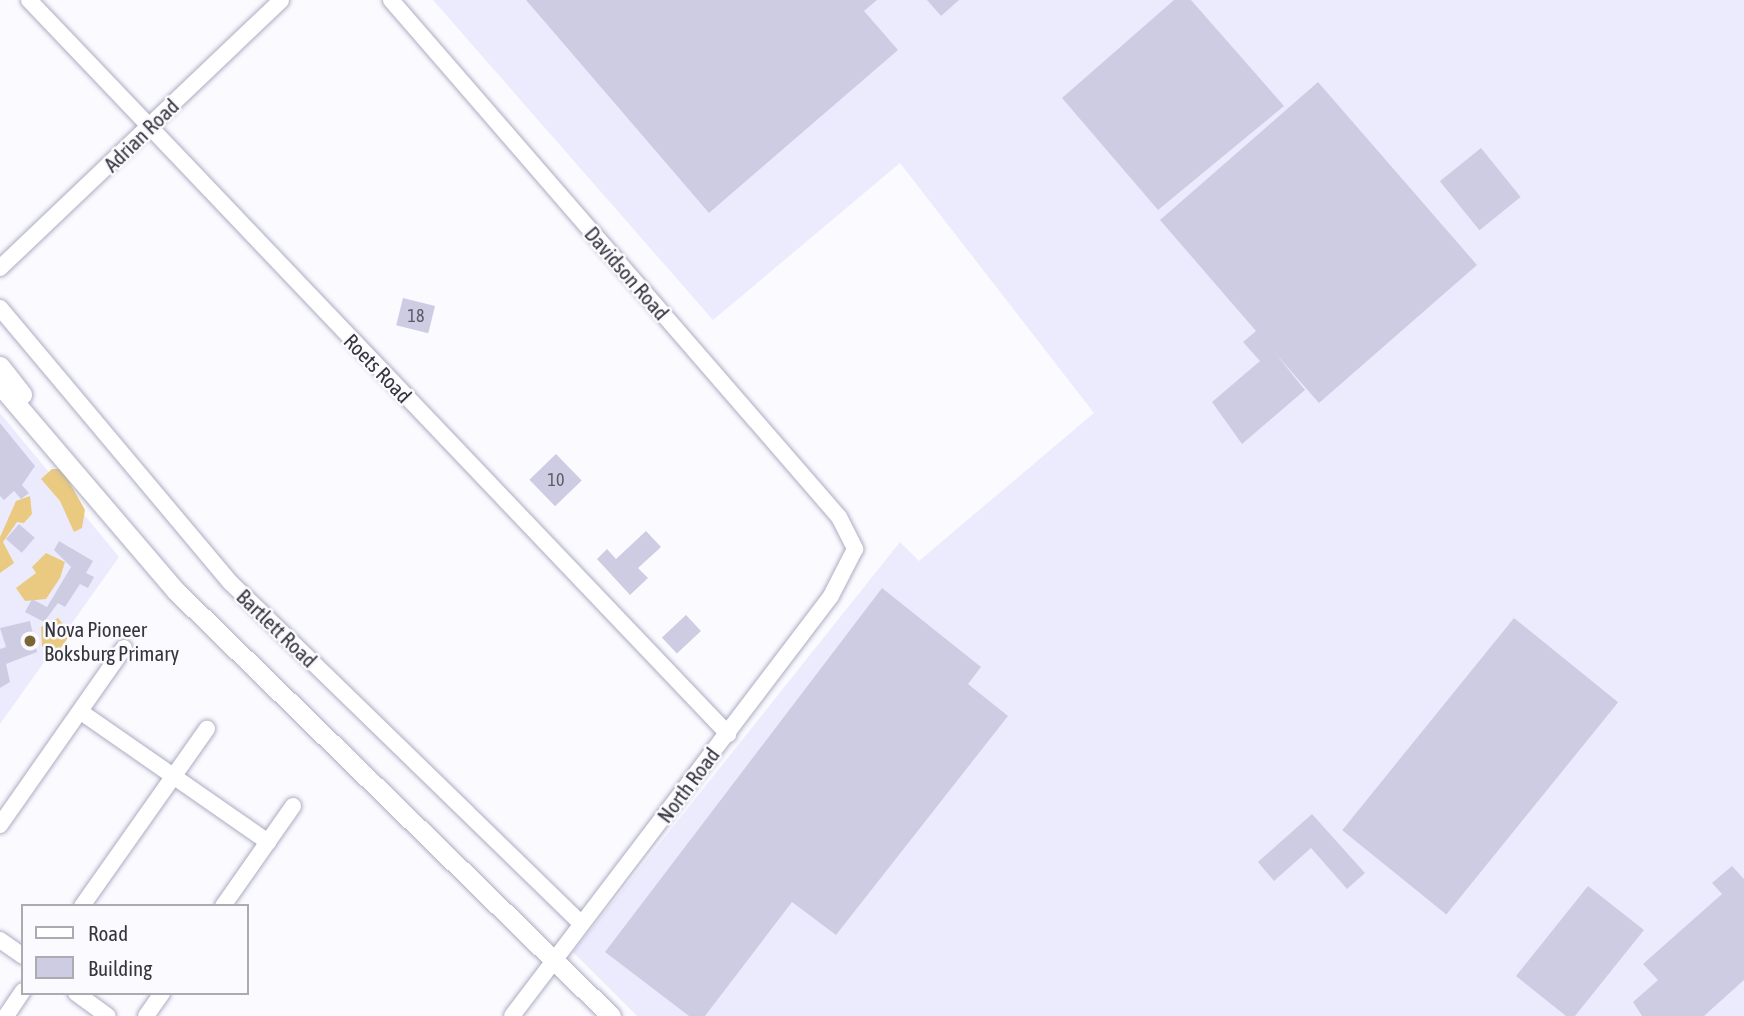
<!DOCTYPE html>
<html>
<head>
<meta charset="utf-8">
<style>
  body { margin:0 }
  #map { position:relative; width:1744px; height:1016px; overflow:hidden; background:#fafaff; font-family:"Asap Condensed",sans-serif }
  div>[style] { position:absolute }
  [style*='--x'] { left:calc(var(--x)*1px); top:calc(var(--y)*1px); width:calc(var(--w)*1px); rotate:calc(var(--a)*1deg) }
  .built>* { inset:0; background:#ecebfe }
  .green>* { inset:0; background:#e9ca80 }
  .building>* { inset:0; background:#cdcce3; transform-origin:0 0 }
  .roads { filter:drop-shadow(0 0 2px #adacc2) drop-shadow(0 0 2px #adacc2) }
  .minor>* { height:16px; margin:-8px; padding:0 8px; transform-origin:8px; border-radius:8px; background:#fff }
  .tertiary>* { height:19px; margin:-9.5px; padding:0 9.5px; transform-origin:9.5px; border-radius:9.5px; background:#fff }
  .dots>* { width:19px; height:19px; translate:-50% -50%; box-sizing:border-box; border:4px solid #fafaff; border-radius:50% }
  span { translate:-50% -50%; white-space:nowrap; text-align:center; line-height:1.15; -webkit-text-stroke:5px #fafaff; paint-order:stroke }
  .number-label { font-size:18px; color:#5c5b67 }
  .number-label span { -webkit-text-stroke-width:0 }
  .street-label { font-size:21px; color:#36353e }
  .poi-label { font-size:21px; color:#36353e }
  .left { translate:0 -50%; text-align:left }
  .legend { position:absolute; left:21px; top:904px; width:228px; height:91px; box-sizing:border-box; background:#fafaff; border:2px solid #acabb2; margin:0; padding:9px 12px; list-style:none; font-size:21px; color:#36353e }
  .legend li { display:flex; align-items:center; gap:14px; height:35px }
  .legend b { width:35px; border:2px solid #acabb2 }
</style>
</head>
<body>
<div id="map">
  <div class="built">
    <div style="clip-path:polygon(433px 0,1744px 0,1744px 1016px,637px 1016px,573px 952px,900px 542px,919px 561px,1094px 413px,900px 163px,713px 320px)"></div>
    <div style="clip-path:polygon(0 413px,119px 557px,0 724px)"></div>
  </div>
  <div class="green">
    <div style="clip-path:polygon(52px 469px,62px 469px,85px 510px,82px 528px,74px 532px,60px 501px,41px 479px)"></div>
    <div style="clip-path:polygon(30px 496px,32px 514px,24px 523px,17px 522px,3px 542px,14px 563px,0 573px,0 537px,16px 501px)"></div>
    <div style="clip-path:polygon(46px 553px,65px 562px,60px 578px,46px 599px,25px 601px,16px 588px,36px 573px,32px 567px)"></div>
    <div style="clip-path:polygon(58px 618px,71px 634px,54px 657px,42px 646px,41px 627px)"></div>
  </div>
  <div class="building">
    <div style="clip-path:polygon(526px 0,877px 0,864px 11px,898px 50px,709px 213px)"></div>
    <div style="clip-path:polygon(927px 0,959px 0,941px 16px)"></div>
    <div style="clip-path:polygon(1174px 0,1191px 0,1284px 106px,1158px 210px,1062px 98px)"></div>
    <div style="clip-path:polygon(1318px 82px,1477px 265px,1319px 403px,1275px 353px,1305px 390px,1242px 444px,1212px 402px,1260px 361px,1243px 342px,1256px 331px,1160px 220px)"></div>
    <div style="left:1481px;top:148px;width:63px;height:53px;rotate:51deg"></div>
    <div style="left:403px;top:298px;width:33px;height:28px;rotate:14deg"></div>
    <div style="clip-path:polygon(0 423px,35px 466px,22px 485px,29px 493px,21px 499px,14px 491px,4px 500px,0 496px)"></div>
    <div style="left:556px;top:454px;width:37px;height:37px;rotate:46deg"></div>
    <div style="left:19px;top:524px;width:21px;height:20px;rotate:41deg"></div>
    <div style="clip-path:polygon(646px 531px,661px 547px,638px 568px,648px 578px,630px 595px,597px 559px,607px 549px,616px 559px)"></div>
    <div style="clip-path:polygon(59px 541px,93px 561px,86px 573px,94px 577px,88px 588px,80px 584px,65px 607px,58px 603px,44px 622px,25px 612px,32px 599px,47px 607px,71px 567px,54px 550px)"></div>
    <div style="clip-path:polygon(882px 588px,981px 667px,968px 684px,1008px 716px,836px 935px,792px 902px,705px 1016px,689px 1016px,605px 952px)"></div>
    <div style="left:686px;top:615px;width:22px;height:33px;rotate:47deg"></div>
    <div style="left:1514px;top:618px;width:134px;height:273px;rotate:39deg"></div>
    <div style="clip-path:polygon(30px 621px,37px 652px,6px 664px,10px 682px,0 688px,0 649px,6px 647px,0 628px)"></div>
    <div style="clip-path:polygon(1312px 814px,1365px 873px,1347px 889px,1311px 848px,1274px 881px,1258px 862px)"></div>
    <div style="clip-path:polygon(1732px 866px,1744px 879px,1744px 980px,1704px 1016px,1642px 1016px,1633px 1002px,1658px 980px,1643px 964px,1722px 894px,1712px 883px)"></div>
    <div style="clip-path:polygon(1588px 886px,1644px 930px,1575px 1016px,1566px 1016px,1516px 976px)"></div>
  </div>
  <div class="roads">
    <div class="minor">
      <div style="--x:29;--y:0;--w:1014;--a:46.4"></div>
      <div style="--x:391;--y:0;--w:684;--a:49.09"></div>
      <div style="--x:839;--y:517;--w:36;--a:63"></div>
      <div style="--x:855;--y:549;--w:53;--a:117.1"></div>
      <div style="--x:831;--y:596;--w:527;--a:127.22"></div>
      <div style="--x:0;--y:268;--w:388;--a:-43.6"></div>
      <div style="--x:0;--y:308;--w:359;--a:50"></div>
      <div style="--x:231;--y:583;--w:489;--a:44.2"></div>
      <div style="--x:81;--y:712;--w:228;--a:34.8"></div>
      <div style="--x:0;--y:825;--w:216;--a:-55"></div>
      <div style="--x:82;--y:906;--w:217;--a:-54.8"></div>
      <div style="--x:223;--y:906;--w:122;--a:-55"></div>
      <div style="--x:0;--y:940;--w:28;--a:35"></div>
      <div style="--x:76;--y:993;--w:39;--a:36"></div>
      <div style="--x:6;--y:1016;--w:30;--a:-56"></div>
      <div style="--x:146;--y:1016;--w:28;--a:-55"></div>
    </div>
    <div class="tertiary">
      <div style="--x:0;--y:366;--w:36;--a:52"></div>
      <div style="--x:0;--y:385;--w:271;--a:49.5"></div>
      <div style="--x:176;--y:591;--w:608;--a:44.33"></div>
    </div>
  </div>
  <div class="dots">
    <div style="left:30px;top:641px;background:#7a6635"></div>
  </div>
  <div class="number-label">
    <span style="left:416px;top:316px">18</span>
    <span style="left:556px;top:480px">10</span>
  </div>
  <div class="street-label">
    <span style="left:141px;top:135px;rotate:-44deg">Adrian Road</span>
    <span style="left:627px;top:273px;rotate:49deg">Davidson Road</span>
    <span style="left:378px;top:368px;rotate:46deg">Roets Road</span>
    <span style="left:277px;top:628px;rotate:44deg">Bartlett Road</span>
    <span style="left:688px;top:785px;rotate:-53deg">North Road</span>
  </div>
  <div class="poi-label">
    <span class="left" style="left:44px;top:641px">Nova Pioneer<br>Boksburg Primary</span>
  </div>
  <ul class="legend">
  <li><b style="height:9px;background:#fff"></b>Road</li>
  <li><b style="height:19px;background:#cdcce3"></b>Building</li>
  </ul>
</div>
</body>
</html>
